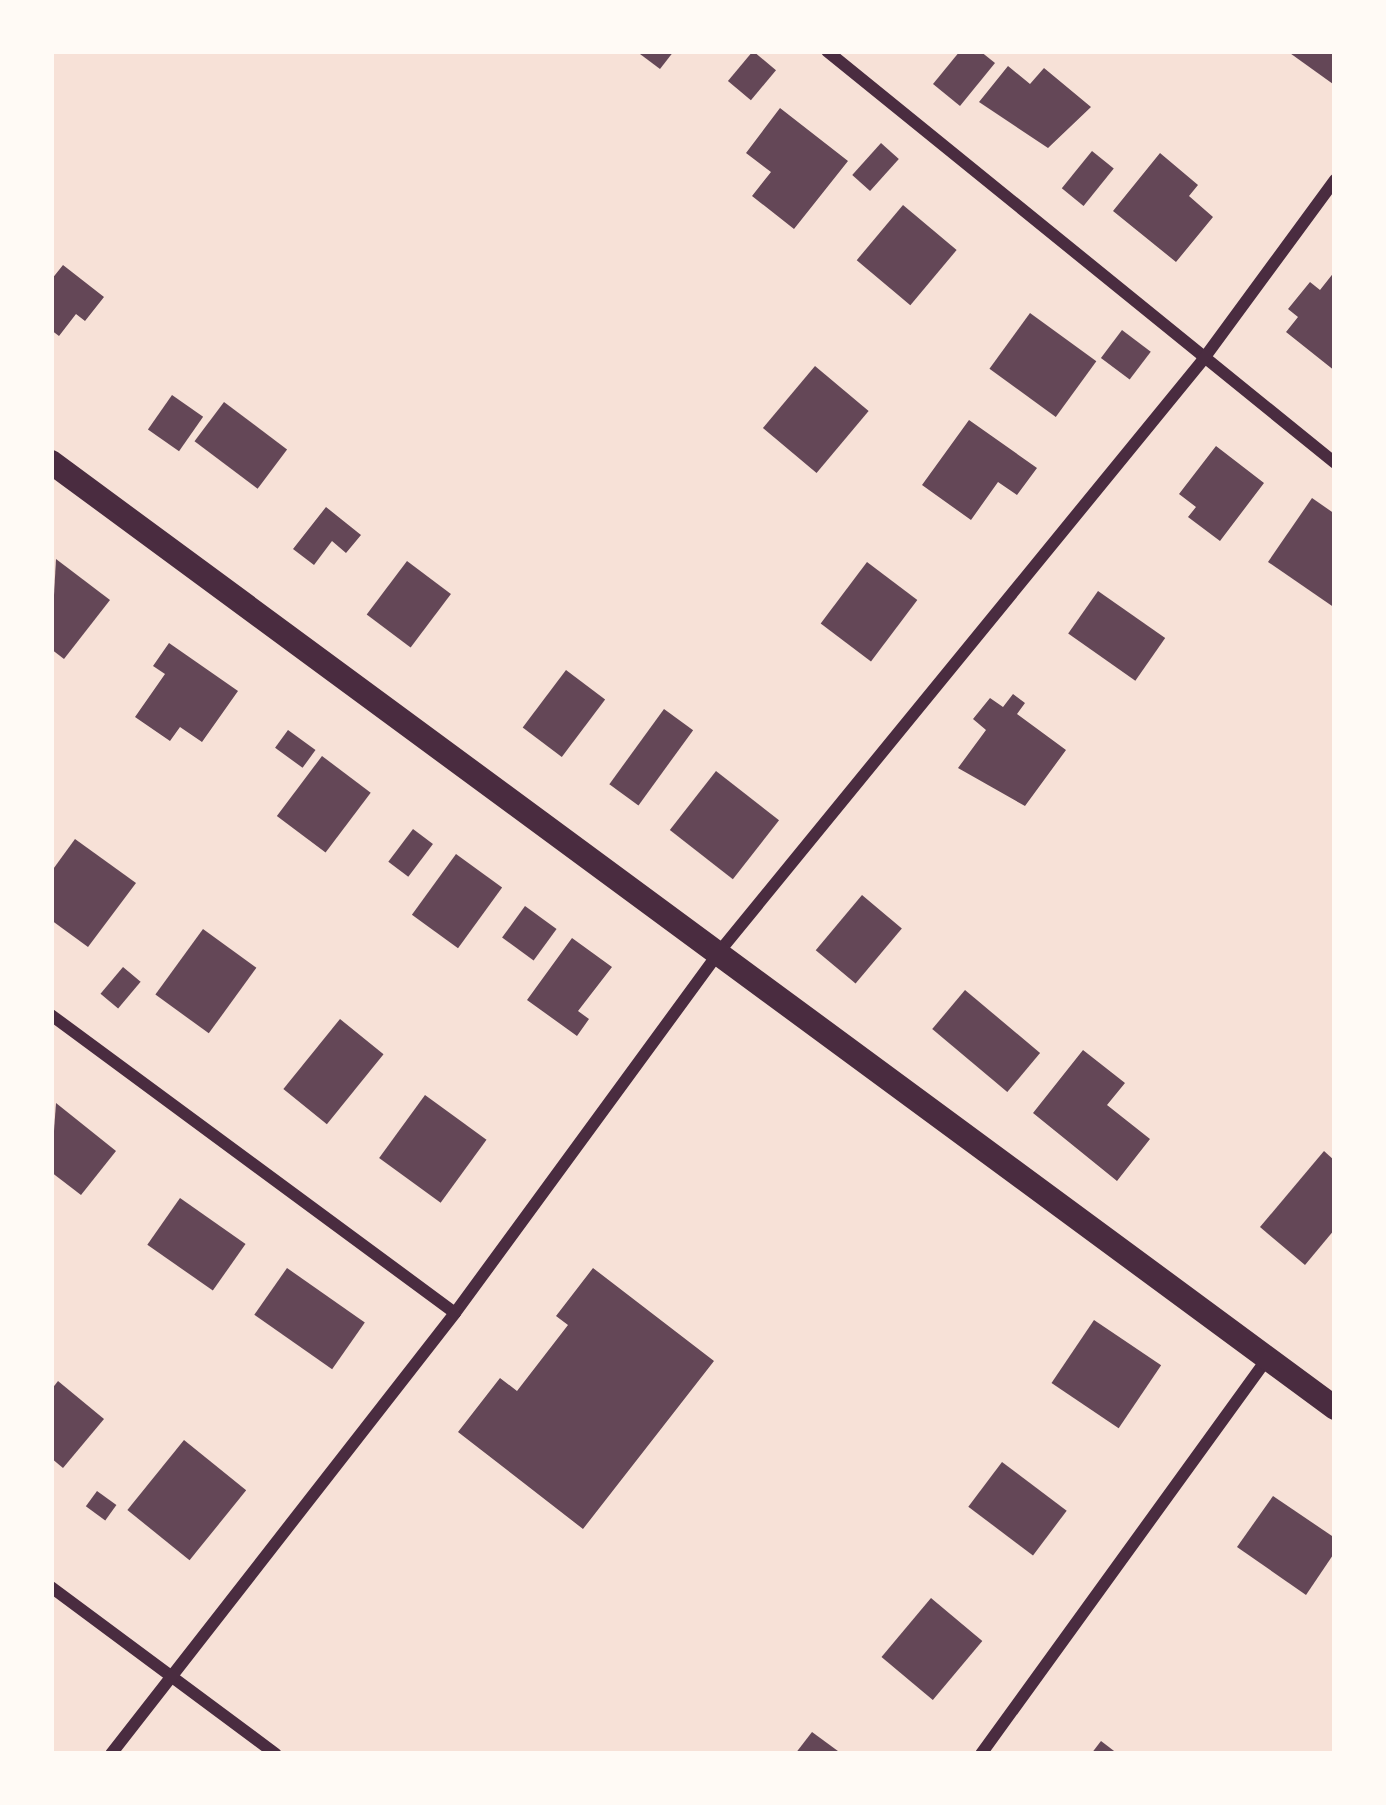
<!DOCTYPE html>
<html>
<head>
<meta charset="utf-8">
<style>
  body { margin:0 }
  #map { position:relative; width:1386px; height:1805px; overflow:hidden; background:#f7e1d7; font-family:Helvetica,sans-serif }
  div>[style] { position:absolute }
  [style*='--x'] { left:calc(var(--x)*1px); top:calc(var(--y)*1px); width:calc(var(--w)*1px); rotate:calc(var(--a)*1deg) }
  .building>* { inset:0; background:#644757; transform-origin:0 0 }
  .minor>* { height:12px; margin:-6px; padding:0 6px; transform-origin:6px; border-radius:6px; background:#4a2c40 }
  .secondary>* { height:24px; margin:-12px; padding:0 12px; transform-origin:12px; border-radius:12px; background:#4a2c40 }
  span { translate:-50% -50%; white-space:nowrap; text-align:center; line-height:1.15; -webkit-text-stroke:9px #fffaf5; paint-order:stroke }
  .frame { position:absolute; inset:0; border:54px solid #fffaf5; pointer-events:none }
</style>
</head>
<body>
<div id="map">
  <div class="building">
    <div style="clip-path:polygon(636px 51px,674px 51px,660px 69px)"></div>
    <div style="left:753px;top:51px;width:30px;height:39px;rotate:40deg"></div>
    <div style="clip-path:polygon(960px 51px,980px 51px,995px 63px,960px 106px,933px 84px)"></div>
    <div style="clip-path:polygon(1287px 51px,1335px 51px,1335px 80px,1333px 84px)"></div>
    <div style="clip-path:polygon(1008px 66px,1030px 84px,1044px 68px,1091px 107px,1048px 148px,979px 102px)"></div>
    <div style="clip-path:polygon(780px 108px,848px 161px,794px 229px,752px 196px,771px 172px,746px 153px)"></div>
    <div style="left:881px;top:143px;width:24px;height:43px;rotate:42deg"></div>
    <div style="left:1092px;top:151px;width:28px;height:48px;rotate:39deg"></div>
    <div style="clip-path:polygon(1160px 153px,1198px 185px,1189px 196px,1213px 217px,1176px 262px,1113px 211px)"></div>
    <div style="left:903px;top:205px;width:70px;height:72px;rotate:40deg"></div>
    <div style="clip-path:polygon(63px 265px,104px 297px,85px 321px,76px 314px,59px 336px,51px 330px,51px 280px)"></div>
    <div style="clip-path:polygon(1335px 271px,1335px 371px,1286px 332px,1298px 317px,1288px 309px,1310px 282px,1320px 290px)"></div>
    <div style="left:1030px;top:313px;width:82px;height:69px;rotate:36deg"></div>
    <div style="left:1122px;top:330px;width:36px;height:35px;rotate:37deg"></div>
    <div style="left:815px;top:366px;width:70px;height:81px;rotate:40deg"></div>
    <div style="left:172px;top:395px;width:38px;height:42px;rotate:35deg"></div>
    <div style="left:224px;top:402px;width:79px;height:49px;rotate:37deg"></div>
    <div style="clip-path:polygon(969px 420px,1037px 468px,1017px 495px,998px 482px,971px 520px,922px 485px)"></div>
    <div style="clip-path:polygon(1216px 446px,1264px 483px,1220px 541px,1188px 517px,1196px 507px,1179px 494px)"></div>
    <div style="clip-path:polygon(1312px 498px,1335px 514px,1335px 608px,1268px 562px)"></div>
    <div style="clip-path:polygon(326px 507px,361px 535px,346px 553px,332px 541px,314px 565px,293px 549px)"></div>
    <div style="clip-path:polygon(56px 559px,110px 600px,64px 659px,51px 649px)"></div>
    <div style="left:407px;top:561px;width:55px;height:67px;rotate:37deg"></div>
    <div style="left:867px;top:562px;width:63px;height:77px;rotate:37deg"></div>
    <div style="left:1098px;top:591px;width:82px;height:52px;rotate:35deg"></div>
    <div style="clip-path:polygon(169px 643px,238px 691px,202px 742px,180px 727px,170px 741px,135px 717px,165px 674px,153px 666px)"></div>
    <div style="left:566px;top:670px;width:49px;height:72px;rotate:37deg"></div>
    <div style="clip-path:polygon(1013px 694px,1025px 703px,1017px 714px,1066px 750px,1025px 806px,958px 768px,986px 730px,973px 719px,990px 698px,1003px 707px)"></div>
    <div style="left:664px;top:709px;width:36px;height:93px;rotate:36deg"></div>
    <div style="left:288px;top:730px;width:34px;height:22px;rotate:36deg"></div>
    <div style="left:322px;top:756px;width:61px;height:75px;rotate:37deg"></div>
    <div style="left:716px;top:771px;width:80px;height:75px;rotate:38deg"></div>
    <div style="left:413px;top:829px;width:25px;height:41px;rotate:37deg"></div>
    <div style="clip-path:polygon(75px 839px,136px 883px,88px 947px,51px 920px,51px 872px)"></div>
    <div style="left:456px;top:854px;width:57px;height:75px;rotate:36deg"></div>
    <div style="left:862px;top:895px;width:52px;height:72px;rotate:40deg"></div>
    <div style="left:525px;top:906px;width:39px;height:39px;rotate:36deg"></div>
    <div style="left:203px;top:929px;width:66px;height:81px;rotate:36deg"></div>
    <div style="clip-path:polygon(572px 938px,612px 967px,578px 1011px,589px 1019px,577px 1036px,527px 1000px)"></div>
    <div style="left:123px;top:967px;width:23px;height:35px;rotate:40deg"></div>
    <div style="left:965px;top:990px;width:98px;height:51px;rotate:40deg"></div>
    <div style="left:340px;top:1019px;width:56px;height:90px;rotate:39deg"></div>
    <div style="clip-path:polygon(1083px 1050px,1125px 1083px,1107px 1105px,1150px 1139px,1117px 1181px,1033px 1113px)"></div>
    <div style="left:425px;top:1095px;width:76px;height:78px;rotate:36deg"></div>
    <div style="clip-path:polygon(56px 1103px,116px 1151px,81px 1195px,51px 1172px)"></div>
    <div style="clip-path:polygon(1324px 1151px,1335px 1161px,1335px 1229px,1305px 1265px,1260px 1227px)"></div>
    <div style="left:180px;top:1198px;width:80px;height:57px;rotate:35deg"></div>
    <div style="left:287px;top:1268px;width:95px;height:57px;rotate:35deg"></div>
    <div style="clip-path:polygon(593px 1268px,714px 1361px,583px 1529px,458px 1432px,500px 1378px,517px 1391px,568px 1325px,556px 1316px)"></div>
    <div style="left:1094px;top:1320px;width:81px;height:76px;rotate:34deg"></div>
    <div style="clip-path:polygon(58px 1381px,104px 1419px,63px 1468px,51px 1458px,51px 1390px)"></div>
    <div style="left:184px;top:1440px;width:80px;height:90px;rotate:39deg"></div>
    <div style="left:1002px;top:1462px;width:81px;height:56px;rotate:37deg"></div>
    <div style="left:97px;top:1491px;width:24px;height:19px;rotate:36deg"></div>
    <div style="clip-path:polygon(1273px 1496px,1335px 1538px,1335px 1552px,1306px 1595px,1237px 1547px)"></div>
    <div style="left:931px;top:1598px;width:67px;height:77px;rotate:40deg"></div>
    <div style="clip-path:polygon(812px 1732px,842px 1754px,795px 1754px)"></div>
    <div style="clip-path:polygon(1101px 1741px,1118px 1754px,1091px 1754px)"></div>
  </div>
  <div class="minor">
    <div style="--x:827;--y:51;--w:654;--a:39.04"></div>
    <div style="--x:51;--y:1015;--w:502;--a:36.41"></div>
    <div style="--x:51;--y:1587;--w:280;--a:36.6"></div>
    <div style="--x:111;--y:1754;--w:559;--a:-52.04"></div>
    <div style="--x:455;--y:1313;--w:447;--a:-53.8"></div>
    <div style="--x:719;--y:952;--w:763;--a:-50.74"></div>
    <div style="--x:1202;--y:361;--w:225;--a:-53.7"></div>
    <div style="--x:981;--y:1754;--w:490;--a:-54.1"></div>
  </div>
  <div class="secondary">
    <div style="--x:51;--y:462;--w:1595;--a:36.38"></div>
  </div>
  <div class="frame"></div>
</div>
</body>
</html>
